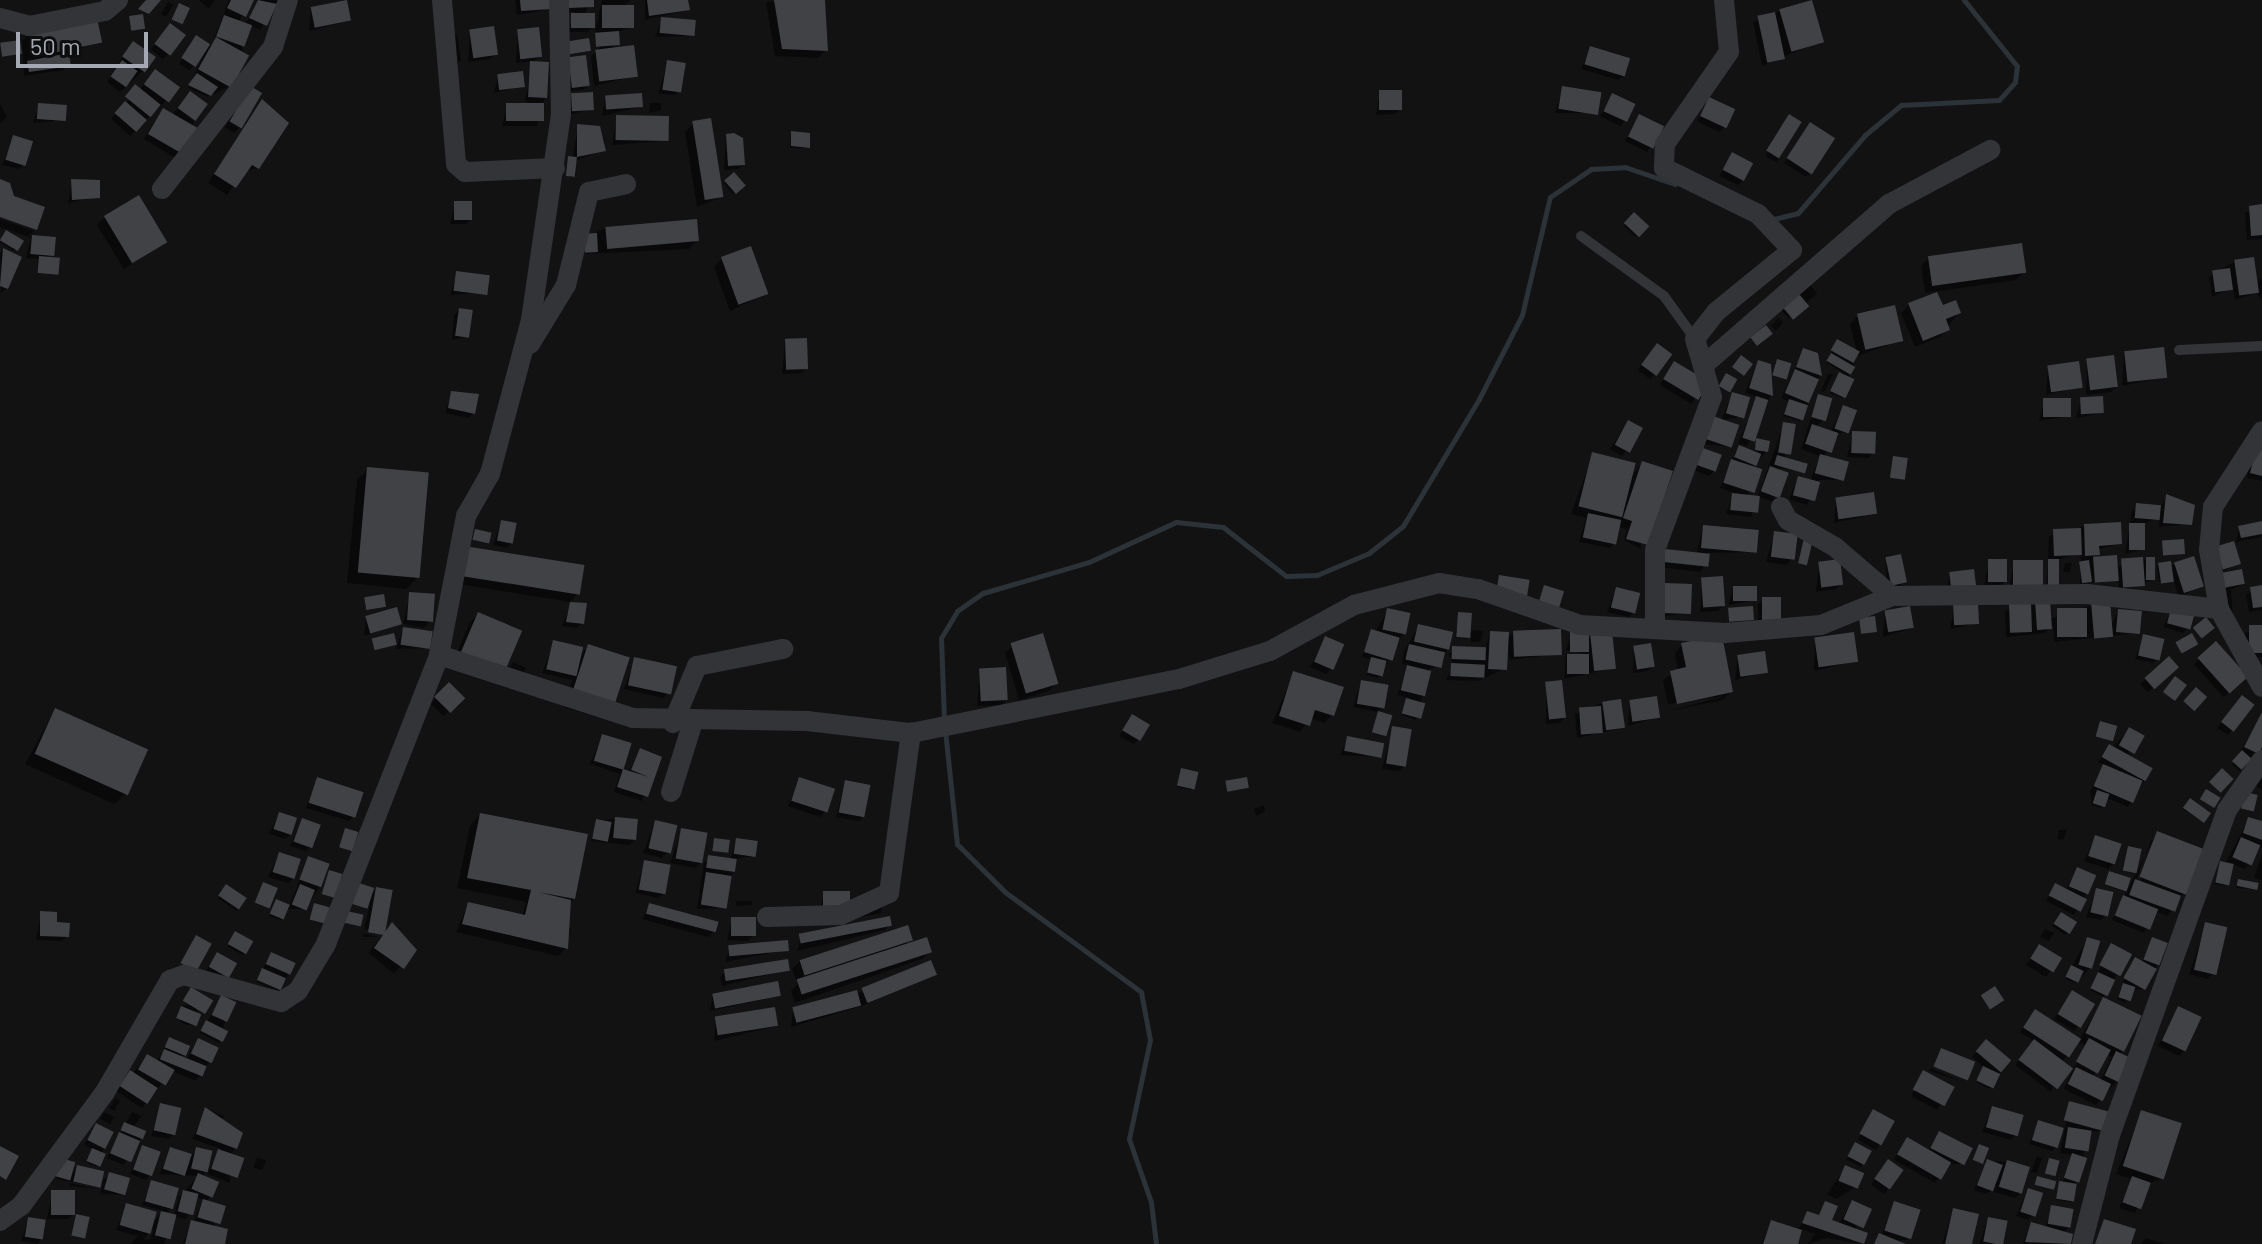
<!DOCTYPE html>
<html>
<head>
<meta charset="utf-8">
<style>
  body { margin:0 }
  #map { position:relative; width:2262px; height:1244px; overflow:hidden; background:#121213; font-family:Barlow,sans-serif }
  div>[style] { position:absolute }
  [style*='--x'] { left:calc(var(--x)*1px); top:calc(var(--y)*1px); width:calc(var(--w)*1px); rotate:calc(var(--a)*1deg) }
  .shadow>* { inset:0; background:#0007; transform-origin:0 0 }
  .round { border-radius:50% }
  .stream>* { height:5px; margin:-2.5px; padding:0 2.5px; transform-origin:2.5px; border-radius:2.5px; background:#2b3238 }
  .building>* { inset:0; background:#414246; transform-origin:0 0 }
  .lane>* { height:10px; margin:-5px; padding:0 5px; transform-origin:5px; border-radius:5px; background:#333438 }
  .street>* { height:20px; margin:-10px; padding:0 10px; transform-origin:10px; border-radius:10px; background:#333438 }
  span { translate:-50% -50%; white-space:nowrap; text-align:center; line-height:1.15; -webkit-text-stroke:6px #0d0d0e; paint-order:stroke }
  .scale { position:absolute; left:16px; top:32px; width:132px; height:36px; box-sizing:border-box; border:4px solid #a4a9b3; border-top:0; padding-left:10px; font-size:24px; line-height:28px; white-space:nowrap; color:#a4a9b3; -webkit-text-stroke:6px #0d0d0e; paint-order:stroke }
</style>
</head>
<body>
<div id="map">
  <div class="shadow">
    <div style="clip-path:polygon(199px 0,215px 0,209px 9px)"></div>
    <div style="clip-path:polygon(229px 0,252px 0,238px 22px,245px 25px,258px 0,278px 0,260px 30px,250px 25px,230px 86px,208px 97px,188px 88px,203px 57px,189px 70px,179px 64px,197px 38px,212px 44px)"></div>
    <div style="clip-path:polygon(515px 0,549px 0,550px 9px,517px 15px)"></div>
    <div style="clip-path:polygon(564px 0,592px 0,584px 15px,593px 27px,588px 32px,567px 32px,575px 12px,565px 12px)"></div>
    <div style="clip-path:polygon(602px 0,630px 0,624px 7px,632px 27px,617px 32px,613px 49px,636px 76px,594px 86px,591px 56px,600px 47px,594px 37px)"></div>
    <div style="clip-path:polygon(645px 0,686px 0,687px 10px,645px 20px)"></div>
    <div style="clip-path:polygon(823px 0,826px 50px,818px 58px,775px 56px,766px 2px)"></div>
    <div style="left:168px;top:2px;width:6px;height:14px;rotate:31deg"></div>
    <div style="clip-path:polygon(311px 8px,349px 21px,309px 31px)"></div>
    <div style="clip-path:polygon(1780px 11px,1821px 41px,1762px 66px,1753px 22px)"></div>
    <div style="clip-path:polygon(663px 18px,692px 36px,655px 37px)"></div>
    <div style="clip-path:polygon(166px 30px,168px 54px,163px 59px,151px 50px)"></div>
    <div style="clip-path:polygon(470px 31px,495px 55px,490px 59px,468px 62px)"></div>
    <div style="clip-path:polygon(518px 31px,539px 56px,533px 63px,545px 97px,537px 126px,502px 126px,507px 105px,533px 105px,525px 101px,533px 61px,516px 63px)"></div>
    <div style="clip-path:polygon(30px 33px,100px 41px,67px 54px,64px 70px,24px 76px,22px 41px)"></div>
    <div style="clip-path:polygon(457px 34px,461px 60px,456px 65px,446px 36px)"></div>
    <div style="clip-path:polygon(128px 48px,143px 71px,120px 92px,107px 82px)"></div>
    <div style="clip-path:polygon(1591px 48px,1623px 76px,1618px 80px,1581px 69px)"></div>
    <div style="clip-path:polygon(668px 62px,680px 90px,675px 95px,658px 94px)"></div>
    <div style="clip-path:polygon(564px 65px,588px 85px,583px 90px,568px 91px)"></div>
    <div style="clip-path:polygon(498px 76px,523px 86px,494px 93px)"></div>
    <div style="clip-path:polygon(151px 77px,166px 101px,130px 136px,111px 119px)"></div>
    <div style="clip-path:polygon(1563px 88px,1597px 113px,1555px 113px)"></div>
    <div style="clip-path:polygon(1380px 92px,1400px 109px,1395px 114px,1376px 115px)"></div>
    <div style="clip-path:polygon(245px 93px,243px 124px,234px 133px,225px 127px)"></div>
    <div style="clip-path:polygon(572px 95px,592px 109px,568px 115px)"></div>
    <div style="clip-path:polygon(1613px 95px,1625px 121px,1620px 126px,1600px 116px)"></div>
    <div style="clip-path:polygon(185px 98px,195px 120px,177px 159px,144px 139px,158px 116px,172px 116px)"></div>
    <div style="clip-path:polygon(605px 99px,641px 107px,602px 116px)"></div>
    <div style="clip-path:polygon(1710px 99px,1724px 127px,1719px 132px,1697px 121px)"></div>
    <div style="clip-path:polygon(263px 102px,258px 168px,244px 172px,227px 195px,208px 183px)"></div>
    <div style="clip-path:polygon(650px 103px,661px 103px,661px 110px,649px 113px)"></div>
    <div style="clip-path:polygon(1px 105px,7px 117px,0 123px,0 106px)"></div>
    <div style="clip-path:polygon(39px 105px,64px 120px,33px 123px)"></div>
    <div style="clip-path:polygon(1640px 116px,1651px 147px,1647px 152px,1625px 141px)"></div>
    <div style="clip-path:polygon(617px 117px,666px 141px,612px 145px)"></div>
    <div style="clip-path:polygon(1789px 117px,1781px 157px,1776px 162px,1765px 156px)"></div>
    <div style="clip-path:polygon(693px 124px,722px 197px,697px 207px,685px 132px)"></div>
    <div style="clip-path:polygon(578px 126px,605px 138px,604px 150px,575px 161px,577px 175px,569px 177px)"></div>
    <div style="clip-path:polygon(1806px 129px,1811px 172px,1806px 177px,1784px 163px)"></div>
    <div style="clip-path:polygon(791px 133px,808px 148px,790px 148px)"></div>
    <div style="clip-path:polygon(726px 136px,742px 165px,738px 169px,724px 170px)"></div>
    <div style="clip-path:polygon(13px 138px,24px 164px,19px 169px,2px 165px)"></div>
    <div style="clip-path:polygon(1732px 155px,1743px 180px,1738px 185px,1719px 176px)"></div>
    <div style="left:734px;top:175px;width:14px;height:13px;rotate:51deg"></div>
    <div style="clip-path:polygon(72px 181px,98px 197px,68px 203px)"></div>
    <div style="clip-path:polygon(455px 203px,471px 219px,466px 224px,450px 224px)"></div>
    <div style="clip-path:polygon(2262px 206px,2262px 239px,2247px 240px,2245px 213px)"></div>
    <div style="left:1634px;top:215px;width:16px;height:15px;rotate:43deg"></div>
    <div style="clip-path:polygon(105px 217px,164px 242px,124px 269px,97px 225px)"></div>
    <div style="clip-path:polygon(0 219px,34px 231px,28px 236px,53px 239px,48px 259px,57px 273px,37px 274px,38px 259px,26px 258px,31px 238px,0 227px)"></div>
    <div style="clip-path:polygon(606px 228px,697px 241px,689px 249px,585px 254px,583px 238px)"></div>
    <div style="clip-path:polygon(4px 234px,16px 249px,14px 251px,0 242px)"></div>
    <div style="clip-path:polygon(3px 250px,6px 288px,1px 293px,0 254px)"></div>
    <div style="clip-path:polygon(1929px 258px,2024px 272px,2016px 280px,1925px 293px,1921px 266px)"></div>
    <div style="clip-path:polygon(722px 259px,766px 294px,730px 311px,714px 267px)"></div>
    <div style="clip-path:polygon(2235px 261px,2256px 283px,2262px 278px,2262px 299px,2256px 293px,2235px 300px,2233px 287px,2212px 297px,2209px 277px)"></div>
    <div style="clip-path:polygon(457px 273px,486px 292px,450px 295px)"></div>
    <div style="left:1810px;top:285px;width:11px;height:38px;rotate:49deg"></div>
    <div style="clip-path:polygon(1909px 305px,1942px 308px,1959px 312px,1940px 337px,1915px 347px,1901px 313px)"></div>
    <div style="clip-path:polygon(459px 310px,469px 336px,452px 340px,454px 315px)"></div>
    <div style="clip-path:polygon(1858px 316px,1901px 340px,1858px 356px,1850px 324px)"></div>
    <div style="clip-path:polygon(1778px 318px,1783px 322px,1776px 331px,1771px 326px)"></div>
    <div style="clip-path:polygon(785px 341px,806px 368px,802px 373px,782px 374px)"></div>
    <div style="clip-path:polygon(1835px 343px,1857px 353px,1842px 398px,1830px 393px,1842px 372px,1827px 363px)"></div>
    <div style="clip-path:polygon(1804px 350px,1816px 354px,1820px 375px,1800px 421px,1783px 416px,1788px 401px,1781px 398px)"></div>
    <div style="clip-path:polygon(1652px 351px,1655px 374px,1650px 379px,1638px 370px)"></div>
    <div style="clip-path:polygon(2124px 353px,2165px 377px,2122px 386px)"></div>
    <div style="clip-path:polygon(2087px 360px,2116px 387px,2111px 392px,2086px 395px)"></div>
    <div style="clip-path:polygon(1758px 362px,1771px 395px,1747px 446px,1738px 443px,1758px 397px,1745px 393px)"></div>
    <div style="clip-path:polygon(2048px 367px,2081px 387px,2046px 395px)"></div>
    <div style="clip-path:polygon(1670px 368px,1695px 399px,1691px 404px,1660px 385px)"></div>
    <div style="clip-path:polygon(1828px 374px,1833px 374px,1824px 392px,1821px 391px)"></div>
    <div style="clip-path:polygon(452px 393px,473px 413px,469px 418px,445px 413px)"></div>
    <div style="clip-path:polygon(1732px 394px,1742px 417px,1727px 419px,1729px 447px,1698px 443px,1721px 421px)"></div>
    <div style="clip-path:polygon(1818px 396px,1823px 420px,1816px 427px,1830px 433px,1843px 407px,1847px 432px,1835px 434px,1824px 457px,1842px 480px,1818px 480px,1807px 505px,1789px 499px,1798px 478px,1810px 481px,1820px 456px,1801px 449px)"></div>
    <div style="clip-path:polygon(2081px 399px,2102px 413px,2076px 418px)"></div>
    <div style="clip-path:polygon(2044px 400px,2069px 416px,2039px 421px)"></div>
    <div style="clip-path:polygon(1628px 422px,1626px 451px,1622px 456px,1610px 449px)"></div>
    <div style="clip-path:polygon(1784px 424px,1785px 459px,1803px 472px,1779px 468px,1773px 502px,1758px 497px,1751px 517px,1726px 514px,1734px 493px,1720px 488px,1737px 449px,1754px 453px,1757px 441px,1767px 451px,1752px 467px,1748px 496px,1757px 498px)"></div>
    <div style="clip-path:polygon(1853px 433px,1873px 453px,1868px 458px,1847px 457px)"></div>
    <div style="clip-path:polygon(2262px 448px,2262px 481px,2247px 478px,2252px 452px)"></div>
    <div style="clip-path:polygon(1593px 454px,1631px 476px,1643px 464px,1641px 549px,1624px 540px,1627px 529px,1619px 527px,1611px 548px,1579px 542px,1586px 518px,1571px 514px)"></div>
    <div style="clip-path:polygon(1699px 455px,1714px 471px,1709px 476px,1693px 470px)"></div>
    <div style="clip-path:polygon(368px 469px,417px 578px,406px 589px,347px 583px,357px 480px)"></div>
    <div style="clip-path:polygon(2167px 496px,2191px 524px,2159px 527px,2160px 517px,2143px 524px,2144px 549px,2125px 554px,2132px 510px,2161px 507px)"></div>
    <div style="clip-path:polygon(1836px 498px,1875px 514px,1834px 523px)"></div>
    <div style="clip-path:polygon(501px 522px,512px 543px,507px 548px,493px 545px)"></div>
    <div style="clip-path:polygon(2262px 523px,2261px 537px,2236px 542px,2239px 528px)"></div>
    <div style="clip-path:polygon(2085px 526px,2120px 544px,2098px 549px,2093px 559px,2115px 557px,2116px 567px,2147px 559px,2154px 579px,2119px 592px,2118px 579px,2080px 584px,2081px 553px,2057px 560px,2057px 584px,2047px 586px,2049px 536px)"></div>
    <div style="clip-path:polygon(1703px 527px,1755px 552px,1708px 553px,1701px 572px,1659px 567px,1661px 556px,1696px 555px)"></div>
    <div style="clip-path:polygon(1775px 533px,1791px 560px,1786px 565px,1766px 562px)"></div>
    <div style="clip-path:polygon(2212px 553px,2239px 563px,2218px 573px,2243px 584px,2231px 590px,2233px 615px,2224px 616px)"></div>
    <div style="clip-path:polygon(457px 556px,577px 594px,570px 602px,452px 583px)"></div>
    <div style="clip-path:polygon(1886px 559px,1905px 581px,1900px 586px,1886px 589px)"></div>
    <div style="clip-path:polygon(1989px 561px,2008px 578px,2001px 586px,1984px 586px)"></div>
    <div style="clip-path:polygon(2014px 562px,2036px 589px,2009px 589px)"></div>
    <div style="clip-path:polygon(1819px 563px,1841px 584px,1836px 589px,1816px 592px)"></div>
    <div style="clip-path:polygon(2072px 563px,2070px 572px,2063px 572px,2065px 563px)"></div>
    <div style="clip-path:polygon(2175px 565px,2202px 586px,2179px 597px,2173px 580px,2159px 582px,2157px 566px)"></div>
    <div style="clip-path:polygon(1973px 571px,1946px 592px,1950px 574px)"></div>
    <div style="clip-path:polygon(1702px 580px,1723px 606px,1718px 611px,1700px 612px)"></div>
    <div style="clip-path:polygon(2262px 587px,2262px 610px,2249px 612px,2246px 594px)"></div>
    <div style="clip-path:polygon(1733px 588px,1756px 600px,1728px 605px)"></div>
    <div style="clip-path:polygon(1616px 589px,1633px 612px,1629px 617px,1607px 612px)"></div>
    <div style="clip-path:polygon(1660px 590px,1688px 613px,1658px 617px)"></div>
    <div style="clip-path:polygon(410px 594px,429px 623px,424px 628px,403px 624px)"></div>
    <div style="clip-path:polygon(1763px 599px,1779px 599px,1758px 625px,1758px 604px)"></div>
    <div style="clip-path:polygon(2036px 603px,2050px 619px,2092px 605px,2110px 628px,2118px 611px,2138px 633px,2054px 642px,2053px 625px,2045px 633px,2006px 637px,2005px 611px)"></div>
    <div style="clip-path:polygon(571px 604px,582px 623px,577px 628px,562px 626px)"></div>
    <div style="clip-path:polygon(1954px 606px,1977px 623px,1950px 629px)"></div>
    <div style="clip-path:polygon(2173px 607px,2188px 628px,2183px 633px,2163px 627px)"></div>
    <div style="clip-path:polygon(1388px 610px,1403px 633px,1379px 678px,1366px 675px,1370px 659px,1361px 657px)"></div>
    <div style="clip-path:polygon(1729px 610px,1752px 619px,1728px 622px)"></div>
    <div style="clip-path:polygon(1885px 612px,1912px 628px,1883px 637px)"></div>
    <div style="clip-path:polygon(1459px 614px,1467px 636px,1473px 630px,1483px 631px,1480px 642px,1471px 642px,1471px 633px,1465px 639px,1455px 638px)"></div>
    <div style="clip-path:polygon(478px 615px,519px 632px,453px 662px,470px 622px)"></div>
    <div style="clip-path:polygon(366px 617px,400px 623px,364px 636px)"></div>
    <div style="clip-path:polygon(1419px 626px,1447px 648px,1440px 666px,1429px 669px,1416px 720px,1401px 715px,1410px 698px,1397px 695px,1410px 666px,1402px 664px,1404px 651px)"></div>
    <div style="clip-path:polygon(2262px 627px,2262px 657px,2246px 658px,2245px 633px)"></div>
    <div style="clip-path:polygon(402px 631px,403px 631px,428px 648px,396px 649px)"></div>
    <div style="clip-path:polygon(1514px 632px,1560px 654px,1510px 660px,1506px 640px)"></div>
    <div style="clip-path:polygon(1490px 633px,1504px 669px,1478px 681px,1446px 680px,1453px 664px,1448px 653px,1485px 649px)"></div>
    <div style="clip-path:polygon(1571px 634px,1591px 636px,1614px 668px,1564px 679px,1566px 654px,1585px 654px,1566px 650px)"></div>
    <div style="clip-path:polygon(2144px 637px,2157px 658px,2153px 663px,2135px 659px)"></div>
    <div style="clip-path:polygon(1326px 639px,1331px 669px,1326px 674px,1310px 667px)"></div>
    <div style="clip-path:polygon(1815px 640px,1856px 661px,1814px 671px)"></div>
    <div style="clip-path:polygon(554px 642px,578px 657px,588px 647px,610px 711px,603px 719px,563px 707px,572px 680px,542px 673px)"></div>
    <div style="left:2216px;top:644px;width:45px;height:30px;rotate:48deg"></div>
    <div style="clip-path:polygon(1013px 645px,1056px 683px,1049px 691px,1019px 700px,1005px 653px)"></div>
    <div style="clip-path:polygon(1682px 645px,1731px 692px,1723px 700px,1669px 711px,1725px 696px,1668px 704px,1663px 680px,1678px 671px,1675px 653px)"></div>
    <div style="clip-path:polygon(1634px 648px,1653px 666px,1648px 671px,1633px 673px)"></div>
    <div style="clip-path:polygon(1738px 656px,1766px 672px,1735px 680px)"></div>
    <div style="clip-path:polygon(635px 659px,668px 693px,663px 698px,624px 689px)"></div>
    <div style="left:2169px;top:659px;width:11px;height:38px;rotate:49deg"></div>
    <div style="clip-path:polygon(513px 662px,526px 668px,522px 678px,506px 675px)"></div>
    <div style="clip-path:polygon(980px 671px,1006px 700px,1001px 705px,977px 706px)"></div>
    <div style="clip-path:polygon(1294px 673px,1332px 715px,1324px 723px,1310px 718px,1300px 732px,1272px 723px)"></div>
    <div style="clip-path:polygon(1361px 682px,1382px 707px,1377px 712px,1353px 707px)"></div>
    <div style="clip-path:polygon(1546px 684px,1564px 718px,1559px 723px,1546px 724px)"></div>
    <div style="left:449px;top:685px;width:18px;height:26px;rotate:45deg"></div>
    <div style="clip-path:polygon(1630px 702px,1658px 717px,1628px 726px)"></div>
    <div style="clip-path:polygon(2237px 702px,2232px 730px,2228px 735px,2217px 728px)"></div>
    <div style="clip-path:polygon(1603px 703px,1623px 728px,1577px 738px,1575px 714px)"></div>
    <div style="clip-path:polygon(55px 710px,125px 794px,114px 804px,25px 764px)"></div>
    <div style="clip-path:polygon(2262px 715px,2262px 743px,2240px 771px,2232px 765px)"></div>
    <div style="clip-path:polygon(1128px 722px,1139px 739px,1134px 744px,1119px 736px)"></div>
    <div style="clip-path:polygon(1393px 728px,1404px 766px,1399px 771px,1382px 769px)"></div>
    <div style="clip-path:polygon(2129px 730px,2129px 757px,2145px 779px,2128px 807px,2105px 797px,2101px 808px,2092px 805px,2090px 791px,2104px 765px,2098px 762px)"></div>
    <div style="clip-path:polygon(602px 736px,629px 745px,621px 771px,628px 773px,640px 751px,659px 758px,642px 801px,614px 792px,620px 774px,590px 764px)"></div>
    <div style="clip-path:polygon(1348px 738px,1379px 757px,1340px 755px)"></div>
    <div style="clip-path:polygon(1182px 770px,1193px 788px,1191px 790px,1177px 787px)"></div>
    <div style="clip-path:polygon(2262px 776px,2262px 790px,2256px 786px)"></div>
    <div style="clip-path:polygon(318px 779px,354px 816px,349px 821px,306px 808px)"></div>
    <div style="clip-path:polygon(800px 780px,825px 812px,820px 817px,788px 806px)"></div>
    <div style="clip-path:polygon(845px 782px,864px 816px,859px 821px,836px 817px)"></div>
    <div style="left:2190px;top:801px;width:22px;height:11px;rotate:32deg"></div>
    <div style="clip-path:polygon(1264px 805px,1265px 812px,1256px 816px,1254px 809px)"></div>
    <div style="clip-path:polygon(279px 814px,290px 834px,285px 839px,269px 834px)"></div>
    <div style="clip-path:polygon(480px 815px,573px 898px,563px 926px,571px 928px,566px 948px,558px 956px,456px 932px,468px 904px,522px 917px,526px 902px,457px 888px,470px 826px)"></div>
    <div style="clip-path:polygon(615px 819px,634px 840px,629px 845px,591px 841px,597px 821px)"></div>
    <div style="clip-path:polygon(2249px 819px,2262px 823px,2262px 845px,2245px 869px,2232px 864px,2225px 886px,2214px 884px)"></div>
    <div style="clip-path:polygon(302px 820px,311px 846px,306px 851px,290px 846px)"></div>
    <div style="clip-path:polygon(655px 822px,667px 853px,662px 858px,643px 853px)"></div>
    <div style="clip-path:polygon(682px 830px,700px 863px,695px 868px,670px 863px)"></div>
    <div style="clip-path:polygon(2059px 830px,2067px 830px,2063px 840px,2057px 839px)"></div>
    <div style="clip-path:polygon(evenodd,2157px 833px,2184px 893px,2167px 916px,2155px 911px,2144px 933px,2112px 920px,2157px 833px,2151px 840px,2156px 840px,2138px 887px,2134px 886px,2151px 840px)"></div>
    <div style="clip-path:polygon(2096px 837px,2113px 864px,2108px 869px,2084px 861px)"></div>
    <div style="clip-path:polygon(737px 840px,754px 856px,735px 859px,725px 908px,697px 909px,704px 862px,730px 860px)"></div>
    <div style="clip-path:polygon(279px 854px,293px 878px,288px 883px,268px 877px)"></div>
    <div style="clip-path:polygon(2262px 855px,2262px 878px,2260px 880px,2254px 878px)"></div>
    <div style="clip-path:polygon(308px 859px,320px 886px,305px 909px,287px 909px,281px 920px,269px 916px,276px 902px,289px 907px)"></div>
    <div style="clip-path:polygon(644px 862px,664px 893px,659px 898px,635px 893px)"></div>
    <div style="clip-path:polygon(2078px 869px,2086px 893px,2074px 915px,2046px 901px,2056px 886px,2065px 890px)"></div>
    <div style="clip-path:polygon(2109px 873px,2125px 889px,2123px 891px,2104px 885px)"></div>
    <div style="clip-path:polygon(2237px 883px,2238px 881px,2256px 889px,2236px 888px)"></div>
    <div style="left:226px;top:887px;width:22px;height:14px;rotate:34deg"></div>
    <div style="clip-path:polygon(358px 888px,369px 897px,377px 889px,380px 933px,364px 929px,370px 904px,353px 905px)"></div>
    <div style="clip-path:polygon(2097px 890px,2106px 915px,2101px 920px,2086px 917px)"></div>
    <div style="clip-path:polygon(824px 893px,843px 912px,819px 913px)"></div>
    <div style="clip-path:polygon(736px 901px,752px 901px,752px 905px,736px 906px)"></div>
    <div style="clip-path:polygon(881px 904px,881px 913px,861px 917px,860px 909px)"></div>
    <div style="clip-path:polygon(650px 905px,713px 932px,708px 937px,642px 919px)"></div>
    <div style="clip-path:polygon(41px 913px,67px 936px,62px 941px,36px 940px)"></div>
    <div style="clip-path:polygon(2060px 916px,2074px 923px,2065px 935px,2052px 926px)"></div>
    <div style="clip-path:polygon(732px 919px,753px 936px,748px 941px,727px 940px)"></div>
    <div style="clip-path:polygon(2206px 924px,2212px 974px,2207px 979px,2189px 974px)"></div>
    <div style="clip-path:polygon(890px 925px,885px 930px,797px 951px,801px 939px)"></div>
    <div style="left:388px;top:929px;width:33px;height:31px;rotate:39deg"></div>
    <div style="clip-path:polygon(2045px 929px,2054px 933px,2049px 941px,2040px 937px)"></div>
    <div style="clip-path:polygon(363px 933px,378px 937px,362px 937px)"></div>
    <div style="clip-path:polygon(234px 935px,245px 953px,243px 955px,228px 947px)"></div>
    <div style="clip-path:polygon(910px 939px,902px 948px,930px 951px,922px 959px,795px 1003px,791px 991px,803px 978px,796px 980px,792px 969px,800px 961px)"></div>
    <div style="clip-path:polygon(2087px 939px,2090px 968px,2076px 983px,2065px 979px)"></div>
    <div style="clip-path:polygon(2153px 940px,2158px 964px,2144px 989px,2132px 990px,2125px 1003px,2117px 999px,2130px 964px,2141px 963px)"></div>
    <div style="clip-path:polygon(2040px 946px,2060px 958px,2046px 977px,2026px 965px)"></div>
    <div style="clip-path:polygon(2111px 946px,2129px 955px,2103px 997px,2090px 990px)"></div>
    <div style="clip-path:polygon(729px 949px,787px 950px,725px 962px)"></div>
    <div style="clip-path:polygon(217px 954px,227px 977px,205px 972px)"></div>
    <div style="clip-path:polygon(271px 954px,288px 975px,277px 990px,256px 982px)"></div>
    <div style="clip-path:polygon(788px 970px,722px 986px,720px 977px,725px 972px)"></div>
    <div style="clip-path:polygon(934px 974px,862px 1006px,791px 1027px,793px 1010px)"></div>
    <div style="clip-path:polygon(713px 993px,779px 996px,710px 1011px)"></div>
    <div style="clip-path:polygon(222px 997px,225px 1021px,219px 1043px,200px 1033px)"></div>
    <div style="clip-path:polygon(2068px 997px,2079px 1026px,2074px 1031px,2054px 1019px)"></div>
    <div style="clip-path:polygon(evenodd,2103px 999px,2140px 1017px,2120px 1055px,2128px 1059px,2117px 1081px,2096px 1105px,2064px 1089px,2085px 1045px,2077px 1041px,2062px 1062px,2051px 1092px,2015px 1065px,2034px 1041px,2020px 1032px,2030px 1016px,2079px 1040px,2103px 999px,2107px 1055px,2112px 1057px,2100px 1081px,2092px 1077px,2107px 1055px)"></div>
    <div class="round" style="left:178px;top:1005px;width:20px;height:20px"></div>
    <div style="clip-path:polygon(2179px 1008px,2184px 1051px,2179px 1056px,2158px 1046px)"></div>
    <div style="clip-path:polygon(716px 1020px,776px 1026px,714px 1041px)"></div>
    <div style="clip-path:polygon(168px 1041px,186px 1060px,198px 1041px,209px 1062px,196px 1081px,172px 1071px,142px 1108px,116px 1091px,147px 1057px,157px 1062px)"></div>
    <div style="clip-path:polygon(1986px 1042px,2008px 1060px,1990px 1089px,1975px 1082px,1984px 1067px,1972px 1057px)"></div>
    <div style="clip-path:polygon(1931px 1068px,1963px 1082px,1929px 1071px)"></div>
    <div style="clip-path:polygon(1922px 1075px,1952px 1087px,1937px 1110px,1911px 1096px)"></div>
    <div style="clip-path:polygon(116px 1098px,120px 1101px,114px 1111px,109px 1108px)"></div>
    <div style="clip-path:polygon(2070px 1103px,2102px 1130px,2089px 1133px,2071px 1202px,2056px 1200px,2073px 1155px,2060px 1153px)"></div>
    <div style="clip-path:polygon(161px 1105px,174px 1134px,169px 1139px,151px 1136px)"></div>
    <div style="clip-path:polygon(1992px 1108px,2016px 1135px,2011px 1140px,1982px 1132px)"></div>
    <div style="clip-path:polygon(206px 1109px,224px 1116px,220px 1126px,236px 1148px,229px 1155px,230px 1183px,207px 1174px,221px 1149px,192px 1139px)"></div>
    <div style="left:1874px;top:1111px;width:21px;height:33px;rotate:29deg"></div>
    <div style="clip-path:polygon(105px 1112px,114px 1117px,110px 1124px,100px 1119px)"></div>
    <div style="clip-path:polygon(132px 1112px,141px 1116px,133px 1128px,141px 1137px,124px 1165px,107px 1158px)"></div>
    <div style="clip-path:polygon(2142px 1112px,2162px 1178px,2148px 1184px,2135px 1213px,2119px 1208px,2132px 1179px,2116px 1174px)"></div>
    <div style="clip-path:polygon(2039px 1123px,2057px 1146px,2052px 1151px,2029px 1144px)"></div>
    <div style="clip-path:polygon(96px 1125px,104px 1148px,97px 1167px,87px 1163px,94px 1150px,84px 1145px)"></div>
    <div style="clip-path:polygon(1939px 1133px,1962px 1164px,1948px 1164px,1935px 1183px,1894px 1160px,1907px 1139px,1928px 1151px)"></div>
    <div style="clip-path:polygon(1854px 1146px,1862px 1165px,1861px 1167px,1846px 1159px)"></div>
    <div style="clip-path:polygon(143px 1147px,150px 1175px,146px 1180px,130px 1174px)"></div>
    <div style="clip-path:polygon(evenodd,171px 1149px,191px 1156px,197px 1149px,211px 1196px,205px 1202px,223px 1244px,182px 1244px,204px 1200px,196px 1197px,186px 1219px,174px 1216px,164px 1244px,131px 1244px,138px 1236px,116px 1230px,127px 1206px,152px 1223px,163px 1211px,142px 1205px,152px 1183px,172px 1207px,165px 1214px,174px 1216px,179px 1197px,198px 1176px,159px 1174px,171px 1149px,154px 1228px,150px 1240px,143px 1239px,154px 1228px)"></div>
    <div style="clip-path:polygon(2037px 1156px,2042px 1158px,2037px 1173px,2031px 1172px)"></div>
    <div style="clip-path:polygon(257px 1158px,266px 1160px,262px 1170px,253px 1168px)"></div>
    <div style="clip-path:polygon(1987px 1161px,2007px 1162px,2020px 1194px,2015px 1198px,1994px 1192px,1997px 1185px,1987px 1194px,1974px 1190px)"></div>
    <div style="clip-path:polygon(60px 1162px,70px 1175px,77px 1167px,100px 1184px,110px 1174px,123px 1195px,100px 1194px,104px 1182px,98px 1187px,56px 1179px)"></div>
    <div style="clip-path:polygon(1883px 1166px,1889px 1189px,1884px 1194px,1871px 1185px)"></div>
    <div style="clip-path:polygon(1846px 1167px,1856px 1187px,1836px 1199px,1827px 1194px)"></div>
    <div style="clip-path:polygon(70px 1183px,97px 1189px,69px 1186px)"></div>
    <div style="clip-path:polygon(2028px 1190px,2033px 1215px,2028px 1220px,2016px 1216px)"></div>
    <div style="clip-path:polygon(52px 1193px,73px 1214px,68px 1219px,47px 1219px)"></div>
    <div style="clip-path:polygon(1852px 1202px,1857px 1231px,1866px 1234px,1862px 1244px,1826px 1238px,1808px 1244px,1815px 1234px,1801px 1229px,1796px 1244px,1761px 1244px,1771px 1222px,1798px 1230px,1807px 1213px,1839px 1224px)"></div>
    <div style="clip-path:polygon(1895px 1203px,1910px 1239px,1873px 1244px,1881px 1236px)"></div>
    <div style="clip-path:polygon(2052px 1208px,2069px 1227px,2063px 1233px,2071px 1236px,2068px 1244px,2022px 1244px,2032px 1224px,2045px 1228px)"></div>
    <div style="clip-path:polygon(1953px 1210px,1970px 1244px,1942px 1244px)"></div>
    <div style="clip-path:polygon(29px 1219px,41px 1239px,37px 1244px,21px 1241px)"></div>
    <div style="clip-path:polygon(1988px 1219px,2006px 1223px,2001px 1244px,1979px 1244px)"></div>
    <div style="clip-path:polygon(2146px 1238px,2165px 1244px,2141px 1244px)"></div>
  </div>
  <div class="stream">
    <div style="--x:1770;--y:220;--w:29;--a:-14"></div>
    <div style="--x:1798;--y:213;--w:103;--a:-49.3"></div>
    <div style="--x:1865;--y:135;--w:47;--a:-39.8"></div>
    <div style="--x:1901;--y:105;--w:98;--a:-2.9"></div>
    <div style="--x:1999;--y:100;--w:24;--a:-48"></div>
    <div style="--x:2015;--y:82;--w:16;--a:-83"></div>
    <div style="--x:2017;--y:66;--w:85;--a:-128.8"></div>
    <div style="--x:944;--y:720;--w:82;--a:-92.1"></div>
    <div style="--x:941;--y:638;--w:31;--a:-59"></div>
    <div style="--x:957;--y:611;--w:32;--a:-35"></div>
    <div style="--x:983;--y:593;--w:110;--a:-16.3"></div>
    <div style="--x:1089;--y:562;--w:96;--a:-24.7"></div>
    <div style="--x:1176;--y:522;--w:47;--a:6.1"></div>
    <div style="--x:1223;--y:527;--w:80;--a:37.9"></div>
    <div style="--x:1286;--y:576;--w:31;--a:-2"></div>
    <div style="--x:1317;--y:575;--w:56;--a:-22.9"></div>
    <div style="--x:1369;--y:553;--w:43;--a:-38.5"></div>
    <div style="--x:1403;--y:526;--w:148;--a:-59.1"></div>
    <div style="--x:1479;--y:399;--w:94;--a:-62.9"></div>
    <div style="--x:1522;--y:315;--w:121;--a:-76.7"></div>
    <div style="--x:1550;--y:197;--w:50;--a:-34.3"></div>
    <div style="--x:1591;--y:169;--w:34;--a:-3"></div>
    <div style="--x:1625;--y:167;--w:53;--a:18.8"></div>
    <div style="--x:945;--y:730;--w:115;--a:84"></div>
    <div style="--x:957;--y:844;--w:68;--a:45"></div>
    <div style="--x:1005;--y:892;--w:169;--a:36.3"></div>
    <div style="--x:1141;--y:992;--w:49;--a:79.4"></div>
    <div style="--x:1150;--y:1040;--w:101;--a:102"></div>
    <div style="--x:1129;--y:1139;--w:67;--a:70.8"></div>
    <div style="--x:1151;--y:1202;--w:42;--a:83.2"></div>
  </div>
  <div class="building">
    <div style="clip-path:polygon(146px 0,161px 0,149px 14px,138px 9px)"></div>
    <div style="clip-path:polygon(231px 0,254px 0,246px 17px,227px 8px)"></div>
    <div style="clip-path:polygon(258px 0,277px 4px,267px 26px,249px 18px)"></div>
    <div style="left:347px;top:0;width:21px;height:37px;rotate:79deg"></div>
    <div style="clip-path:polygon(520px 0,551px 0,552px 9px,521px 11px)"></div>
    <div style="clip-path:polygon(568px 0,594px 0,594px 7px,569px 8px)"></div>
    <div style="clip-path:polygon(647px 0,688px 0,690px 10px,649px 16px)"></div>
    <div style="clip-path:polygon(774px 0,825px 0,828px 51px,782px 49px)"></div>
    <div style="left:1812px;top:0;width:44px;height:34px;rotate:74deg"></div>
    <div style="left:179px;top:3px;width:12px;height:18px;rotate:24deg"></div>
    <div style="left:634px;top:5px;width:23px;height:32px;rotate:90deg"></div>
    <div style="left:1775px;top:12px;width:48px;height:18px;rotate:78deg"></div>
    <div style="left:571px;top:13px;width:24px;height:15px"></div>
    <div style="left:143px;top:14px;width:15px;height:14px;rotate:82deg"></div>
    <div style="left:224px;top:15px;width:30px;height:23px;rotate:20deg"></div>
    <div style="left:661px;top:17px;width:35px;height:16px;rotate:5deg"></div>
    <div style="left:97px;top:18px;width:25px;height:69px;rotate:78deg"></div>
    <div style="left:170px;top:23px;width:20px;height:26px;rotate:37deg"></div>
    <div style="left:494px;top:26px;width:29px;height:25px;rotate:82deg"></div>
    <div style="left:539px;top:27px;width:30px;height:22px;rotate:84deg"></div>
    <div style="left:619px;top:31px;width:14px;height:24px;rotate:86deg"></div>
    <div style="left:196px;top:35px;width:17px;height:27px;rotate:33deg"></div>
    <div style="left:216px;top:37px;width:38px;height:37px;rotate:29deg"></div>
    <div style="left:589px;top:38px;width:13px;height:24px;rotate:81deg"></div>
    <div style="left:20px;top:40px;width:14px;height:20px;rotate:82deg"></div>
    <div style="left:133px;top:41px;width:28px;height:19px;rotate:35deg"></div>
    <div style="left:634px;top:45px;width:32px;height:39px;rotate:83deg"></div>
    <div style="left:1590px;top:46px;width:42px;height:19px;rotate:17deg"></div>
    <div style="clip-path:polygon(69px 53px,71px 66px,29px 72px,27px 61px)"></div>
    <div style="left:586px;top:55px;width:31px;height:18px;rotate:83deg"></div>
    <div style="left:122px;top:60px;width:19px;height:20px;rotate:35deg"></div>
    <div style="left:667px;top:60px;width:19px;height:30px;rotate:9deg"></div>
    <div style="left:530px;top:61px;width:19px;height:36px;rotate:3deg"></div>
    <div style="left:155px;top:69px;width:31px;height:19px;rotate:36deg"></div>
    <div style="left:523px;top:71px;width:16px;height:26px;rotate:83deg"></div>
    <div style="clip-path:polygon(197px 73px,218px 87px,211px 96px,188px 85px)"></div>
    <div style="left:135px;top:84px;width:33px;height:16px;rotate:39deg"></div>
    <div style="left:250px;top:86px;width:14px;height:41px;rotate:30deg"></div>
    <div style="left:1562px;top:86px;width:40px;height:23px;rotate:9deg"></div>
    <div style="left:1402px;top:90px;width:20px;height:23px;rotate:90deg"></div>
    <div style="left:190px;top:91px;width:22px;height:21px;rotate:36deg"></div>
    <div style="left:593px;top:92px;width:18px;height:22px;rotate:87deg"></div>
    <div style="left:642px;top:93px;width:14px;height:37px;rotate:86deg"></div>
    <div style="left:1612px;top:93px;width:26px;height:20px;rotate:25deg"></div>
    <div style="left:1709px;top:97px;width:29px;height:21px;rotate:25deg"></div>
    <div style="clip-path:polygon(262px 99px,289px 123px,259px 169px,252px 165px,236px 188px,214px 174px)"></div>
    <div style="left:125px;top:101px;width:29px;height:16px;rotate:41deg"></div>
    <div style="left:38px;top:103px;width:29px;height:16px;rotate:4deg"></div>
    <div style="left:506px;top:103px;width:38px;height:18px"></div>
    <div style="left:163px;top:108px;width:42px;height:30px;rotate:30deg"></div>
    <div style="left:1639px;top:114px;width:28px;height:25px;rotate:26deg"></div>
    <div style="left:1789px;top:114px;width:15px;height:43px;rotate:32deg"></div>
    <div style="left:616px;top:115px;width:53px;height:25px;rotate:1deg"></div>
    <div style="left:711px;top:118px;width:80px;height:19px;rotate:81deg"></div>
    <div style="left:1810px;top:122px;width:30px;height:43px;rotate:33deg"></div>
    <div style="clip-path:polygon(577px 124px,600px 126px,606px 151px,577px 157px)"></div>
    <div style="clip-path:polygon(791px 131px,810px 133px,810px 148px,791px 146px)"></div>
    <div style="clip-path:polygon(734px 133px,743px 138px,745px 165px,728px 166px,726px 134px)"></div>
    <div style="left:13px;top:135px;width:21px;height:26px;rotate:17deg"></div>
    <div style="left:1732px;top:152px;width:24px;height:20px;rotate:28deg"></div>
    <div style="left:568px;top:156px;width:9px;height:20px;rotate:6deg"></div>
    <div style="left:734px;top:172px;width:18px;height:13px;rotate:49deg"></div>
    <div style="clip-path:polygon(0 179px,10px 183px,14px 196px,45px 207px,37px 230px,0 217px)"></div>
    <div style="clip-path:polygon(71px 179px,100px 180px,100px 198px,72px 200px)"></div>
    <div style="left:139px;top:195px;width:55px;height:41px;rotate:59deg"></div>
    <div style="left:454px;top:201px;width:18px;height:19px"></div>
    <div style="clip-path:polygon(2262px 204px,2262px 235px,2251px 236px,2249px 206px)"></div>
    <div style="left:1634px;top:212px;width:21px;height:15px;rotate:43deg"></div>
    <div style="left:697px;top:219px;width:22px;height:92px;rotate:85deg"></div>
    <div style="left:6px;top:230px;width:21px;height:12px;rotate:31deg"></div>
    <div style="left:597px;top:233px;width:19px;height:13px;rotate:87deg"></div>
    <div style="left:32px;top:235px;width:24px;height:19px;rotate:5deg"></div>
    <div style="left:2022px;top:243px;width:30px;height:95px;rotate:82deg"></div>
    <div style="left:751px;top:246px;width:51px;height:32px;rotate:70deg"></div>
    <div style="clip-path:polygon(3px 248px,22px 257px,8px 289px,0 286px)"></div>
    <div style="left:39px;top:256px;width:21px;height:17px;rotate:5deg"></div>
    <div style="left:2254px;top:257px;width:36px;height:20px;rotate:82deg"></div>
    <div style="left:2230px;top:268px;width:22px;height:18px;rotate:82deg"></div>
    <div style="left:456px;top:271px;width:34px;height:20px;rotate:7deg"></div>
    <div style="clip-path:polygon(1937px 292px,1943px 305px,1956px 300px,1961px 313px,1946px 319px,1950px 330px,1923px 341px,1908px 303px)"></div>
    <div style="left:1799px;top:294px;width:16px;height:21px;rotate:50deg"></div>
    <div style="left:1895px;top:305px;width:37px;height:39px;rotate:77deg"></div>
    <div style="left:459px;top:308px;width:14px;height:28px;rotate:8deg"></div>
    <div style="left:1766px;top:325px;width:11px;height:20px;rotate:52deg"></div>
    <div style="left:807px;top:338px;width:31px;height:22px;rotate:88deg"></div>
    <div style="left:1837px;top:339px;width:26px;height:13px;rotate:29deg"></div>
    <div style="left:1657px;top:343px;width:19px;height:27px;rotate:36deg"></div>
    <div style="left:2164px;top:347px;width:31px;height:40px;rotate:84deg"></div>
    <div style="clip-path:polygon(1803px 348px,1818px 353px,1822px 376px,1796px 367px)"></div>
    <div style="left:1831px;top:353px;width:28px;height:9px;rotate:30deg"></div>
    <div style="left:1741px;top:355px;width:15px;height:15px;rotate:37deg"></div>
    <div style="left:2114px;top:355px;width:32px;height:28px;rotate:83deg"></div>
    <div style="left:1777px;top:359px;width:15px;height:17px;rotate:16deg"></div>
    <div style="clip-path:polygon(1758px 360px,1771px 364px,1773px 396px,1749px 388px)"></div>
    <div style="left:1674px;top:361px;width:41px;height:21px;rotate:31deg"></div>
    <div style="left:2079px;top:361px;width:27px;height:32px;rotate:82deg"></div>
    <div style="left:1795px;top:369px;width:26px;height:26px;rotate:23deg"></div>
    <div style="left:1839px;top:372px;width:17px;height:21px;rotate:25deg"></div>
    <div style="left:1726px;top:373px;width:13px;height:15px;rotate:29deg"></div>
    <div style="clip-path:polygon(451px 391px,479px 394px,475px 414px,448px 408px)"></div>
    <div style="left:1732px;top:392px;width:19px;height:22px;rotate:16deg"></div>
    <div style="left:1818px;top:394px;width:15px;height:24px;rotate:16deg"></div>
    <div style="left:1756px;top:396px;width:13px;height:44px;rotate:18deg"></div>
    <div style="left:2103px;top:396px;width:17px;height:23px;rotate:87deg"></div>
    <div style="left:2043px;top:398px;width:28px;height:19px"></div>
    <div style="left:1789px;top:399px;width:20px;height:16px;rotate:18deg"></div>
    <div style="left:1843px;top:405px;width:15px;height:25px;rotate:20deg"></div>
    <div style="left:1710px;top:415px;width:31px;height:24px;rotate:19deg"></div>
    <div style="left:1628px;top:420px;width:17px;height:28px;rotate:28deg"></div>
    <div style="left:1783px;top:422px;width:13px;height:31px;rotate:9deg"></div>
    <div style="left:1812px;top:424px;width:28px;height:21px;rotate:19deg"></div>
    <div style="left:1852px;top:431px;width:24px;height:22px;rotate:2deg"></div>
    <div style="clip-path:polygon(1756px 438px,1770px 441px,1768px 452px,1755px 450px)"></div>
    <div style="left:1739px;top:445px;width:24px;height:13px;rotate:22deg"></div>
    <div style="clip-path:polygon(2257px 445px,2262px 446px,2262px 476px,2250px 473px)"></div>
    <div style="left:1703px;top:448px;width:20px;height:18px;rotate:20deg"></div>
    <div style="left:1592px;top:452px;width:45px;height:56px;rotate:14deg"></div>
    <div style="left:1820px;top:454px;width:30px;height:20px;rotate:15deg"></div>
    <div style="left:1777px;top:455px;width:32px;height:10px;rotate:16deg"></div>
    <div style="left:1893px;top:456px;width:15px;height:22px;rotate:8deg"></div>
    <div style="left:1731px;top:459px;width:33px;height:25px;rotate:18deg"></div>
    <div style="clip-path:polygon(1642px 461px,1673px 471px,1648px 545px,1626px 539px,1632px 521px,1623px 518px)"></div>
    <div style="left:1770px;top:466px;width:20px;height:27px;rotate:20deg"></div>
    <div style="left:367px;top:467px;width:62px;height:106px;rotate:5deg"></div>
    <div style="left:1798px;top:476px;width:23px;height:20px;rotate:15deg"></div>
    <div style="left:1874px;top:492px;width:22px;height:39px;rotate:82deg"></div>
    <div style="left:1732px;top:493px;width:28px;height:17px;rotate:6deg"></div>
    <div style="clip-path:polygon(2166px 494px,2195px 505px,2192px 525px,2163px 523px)"></div>
    <div style="left:2136px;top:503px;width:25px;height:15px;rotate:5deg"></div>
    <div style="left:1588px;top:513px;width:34px;height:25px;rotate:12deg"></div>
    <div style="left:501px;top:520px;width:16px;height:21px;rotate:11deg"></div>
    <div style="clip-path:polygon(2262px 521px,2262px 534px,2241px 538px,2238px 526px)"></div>
    <div style="clip-path:polygon(2121px 522px,2122px 544px,2099px 546px,2100px 555px,2085px 556px,2084px 524px)"></div>
    <div style="left:2129px;top:523px;width:16px;height:27px"></div>
    <div style="left:1703px;top:525px;width:56px;height:23px;rotate:5deg"></div>
    <div style="left:2081px;top:528px;width:27px;height:28px;rotate:88deg"></div>
    <div style="left:475px;top:529px;width:17px;height:11px;rotate:13deg"></div>
    <div style="left:1774px;top:531px;width:24px;height:26px;rotate:7deg"></div>
    <div style="left:1804px;top:538px;width:9px;height:26px;rotate:13deg"></div>
    <div style="left:2184px;top:539px;width:15px;height:22px;rotate:86deg"></div>
    <div style="left:2234px;top:541px;width:24px;height:19px;rotate:73deg"></div>
    <div style="left:464px;top:546px;width:122px;height:30px;rotate:9deg"></div>
    <div style="left:1665px;top:549px;width:45px;height:13px;rotate:6deg"></div>
    <div style="left:1901px;top:554px;width:29px;height:16px;rotate:78deg"></div>
    <div style="left:2117px;top:555px;width:26px;height:24px;rotate:86deg"></div>
    <div style="left:2194px;top:556px;width:32px;height:21px;rotate:72deg"></div>
    <div style="left:2143px;top:557px;width:29px;height:22px;rotate:86deg"></div>
    <div style="left:2146px;top:557px;width:9px;height:23px"></div>
    <div style="left:1840px;top:559px;width:26px;height:22px;rotate:83deg"></div>
    <div style="left:1988px;top:559px;width:19px;height:23px"></div>
    <div style="left:2048px;top:559px;width:11px;height:26px"></div>
    <div style="left:2013px;top:560px;width:30px;height:25px"></div>
    <div style="left:2089px;top:560px;width:22px;height:10px;rotate:82deg"></div>
    <div style="left:2171px;top:561px;width:21px;height:13px;rotate:82deg"></div>
    <div style="left:1974px;top:569px;width:17px;height:25px;rotate:83deg"></div>
    <div style="left:2242px;top:569px;width:15px;height:25px;rotate:79deg"></div>
    <div style="left:1499px;top:575px;width:31px;height:18px;rotate:9deg"></div>
    <div style="left:1723px;top:576px;width:30px;height:22px;rotate:86deg"></div>
    <div style="left:1664px;top:583px;width:28px;height:30px;rotate:2deg"></div>
    <div style="left:1544px;top:585px;width:21px;height:22px;rotate:17deg"></div>
    <div style="clip-path:polygon(2262px 585px,2262px 607px,2253px 608px,2250px 587px)"></div>
    <div style="left:1733px;top:586px;width:24px;height:15px"></div>
    <div style="left:1616px;top:587px;width:25px;height:21px;rotate:14deg"></div>
    <div style="left:409px;top:592px;width:26px;height:28px;rotate:4deg"></div>
    <div style="left:384px;top:594px;width:13px;height:20px;rotate:81deg"></div>
    <div style="left:1762px;top:597px;width:19px;height:24px"></div>
    <div style="left:2050px;top:600px;width:29px;height:15px;rotate:86deg"></div>
    <div style="left:2110px;top:601px;width:36px;height:19px;rotate:85deg"></div>
    <div style="clip-path:polygon(570px 602px,587px 603px,584px 624px,566px 622px)"></div>
    <div style="left:1978px;top:603px;width:21px;height:25px;rotate:87deg"></div>
    <div style="left:2031px;top:603px;width:29px;height:22px;rotate:88deg"></div>
    <div style="left:2172px;top:605px;width:24px;height:19px;rotate:15deg"></div>
    <div style="left:1753px;top:606px;width:14px;height:25px;rotate:86deg"></div>
    <div style="left:1910px;top:606px;width:22px;height:26px;rotate:80deg"></div>
    <div style="left:397px;top:607px;width:18px;height:33px;rotate:74deg"></div>
    <div style="left:1387px;top:608px;width:24px;height:22px;rotate:12deg"></div>
    <div style="left:2087px;top:608px;width:29px;height:30px;rotate:90deg"></div>
    <div style="left:2118px;top:609px;width:24px;height:23px;rotate:5deg"></div>
    <div style="left:478px;top:612px;width:48px;height:46px;rotate:23deg"></div>
    <div style="left:1458px;top:612px;width:14px;height:25px;rotate:4deg"></div>
    <div style="left:1875px;top:616px;width:16px;height:16px;rotate:83deg"></div>
    <div style="left:2206px;top:617px;width:14px;height:17px;rotate:51deg"></div>
    <div style="left:1418px;top:624px;width:36px;height:18px;rotate:13deg"></div>
    <div style="left:2262px;top:625px;width:28px;height:13px;rotate:90deg"></div>
    <div style="left:403px;top:627px;width:30px;height:18px;rotate:8deg"></div>
    <div style="left:1371px;top:629px;width:30px;height:24px;rotate:17deg"></div>
    <div style="left:1561px;top:629px;width:26px;height:48px;rotate:88deg"></div>
    <div style="left:1490px;top:631px;width:19px;height:38px;rotate:3deg"></div>
    <div style="left:1589px;top:631px;width:21px;height:19px;rotate:90deg"></div>
    <div style="left:1612px;top:631px;width:38px;height:22px;rotate:84deg"></div>
    <div style="left:1854px;top:632px;width:30px;height:40px;rotate:82deg"></div>
    <div style="left:394px;top:633px;width:12px;height:23px;rotate:76deg"></div>
    <div style="left:1043px;top:633px;width:53px;height:34px;rotate:73deg"></div>
    <div style="left:2192px;top:633px;width:13px;height:19px;rotate:61deg"></div>
    <div style="left:2143px;top:634px;width:22px;height:22px;rotate:13deg"></div>
    <div style="clip-path:polygon(1722px 635px,1733px 692px,1677px 704px,1670px 671px,1686px 667px,1681px 643px)"></div>
    <div style="left:1325px;top:636px;width:21px;height:28px;rotate:23deg"></div>
    <div style="left:553px;top:640px;width:31px;height:30px;rotate:13deg"></div>
    <div style="left:2216px;top:641px;width:48px;height:25px;rotate:48deg"></div>
    <div style="left:1651px;top:643px;width:24px;height:18px;rotate:81deg"></div>
    <div style="left:588px;top:644px;width:44px;height:58px;rotate:18deg"></div>
    <div style="left:1409px;top:644px;width:37px;height:16px;rotate:13deg"></div>
    <div style="left:1452px;top:646px;width:34px;height:13px;rotate:2deg"></div>
    <div style="left:1765px;top:651px;width:22px;height:28px;rotate:82deg"></div>
    <div style="left:1589px;top:654px;width:20px;height:22px;rotate:90deg"></div>
    <div style="left:2169px;top:656px;width:15px;height:33px;rotate:48deg"></div>
    <div style="left:634px;top:657px;width:44px;height:29px;rotate:12deg"></div>
    <div style="left:1371px;top:657px;width:16px;height:16px;rotate:14deg"></div>
    <div style="left:1451px;top:663px;width:34px;height:13px;rotate:3deg"></div>
    <div style="left:1407px;top:665px;width:25px;height:26px;rotate:14deg"></div>
    <div style="left:1006px;top:667px;width:33px;height:27px;rotate:87deg"></div>
    <div style="clip-path:polygon(1293px 671px,1344px 687px,1334px 716px,1315px 710px,1310px 726px,1279px 716px)"></div>
    <div style="left:2175px;top:676px;width:15px;height:20px;rotate:37deg"></div>
    <div style="left:1361px;top:680px;width:28px;height:24px;rotate:10deg"></div>
    <div style="left:1562px;top:680px;width:38px;height:17px;rotate:84deg"></div>
    <div style="left:449px;top:682px;width:23px;height:21px;rotate:45deg"></div>
    <div style="left:2196px;top:687px;width:15px;height:19px;rotate:42deg"></div>
    <div style="left:2242px;top:695px;width:16px;height:34px;rotate:38deg"></div>
    <div style="left:1657px;top:696px;width:22px;height:28px;rotate:82deg"></div>
    <div style="left:1406px;top:698px;width:20px;height:16px;rotate:15deg"></div>
    <div style="left:1621px;top:699px;width:29px;height:19px;rotate:82deg"></div>
    <div style="left:1601px;top:706px;width:27px;height:22px;rotate:86deg"></div>
    <div style="left:55px;top:708px;width:102px;height:50px;rotate:24deg"></div>
    <div style="left:1378px;top:711px;width:15px;height:22px;rotate:16deg"></div>
    <div style="clip-path:polygon(2262px 712px,2262px 747px,2259px 754px,2244px 747px)"></div>
    <div style="left:1132px;top:714px;width:21px;height:19px;rotate:31deg"></div>
    <div style="left:2100px;top:721px;width:18px;height:16px;rotate:16deg"></div>
    <div style="left:1392px;top:726px;width:20px;height:38px;rotate:9deg"></div>
    <div style="left:2129px;top:727px;width:18px;height:21px;rotate:29deg"></div>
    <div style="left:602px;top:734px;width:31px;height:28px;rotate:17deg"></div>
    <div style="left:1347px;top:736px;width:38px;height:15px;rotate:11deg"></div>
    <div style="left:2109px;top:744px;width:50px;height:15px;rotate:29deg"></div>
    <div style="clip-path:polygon(640px 748px,662px 757px,648px 797px,617px 787px,623px 769px,649px 777px,631px 770px)"></div>
    <div style="left:2242px;top:750px;width:13px;height:15px;rotate:42deg"></div>
    <div style="left:2103px;top:764px;width:43px;height:24px;rotate:23deg"></div>
    <div style="left:1181px;top:768px;width:18px;height:18px;rotate:13deg"></div>
    <div style="left:2222px;top:768px;width:16px;height:19px;rotate:43deg"></div>
    <div style="left:317px;top:777px;width:49px;height:27px;rotate:18deg"></div>
    <div style="left:799px;top:777px;width:38px;height:25px;rotate:18deg"></div>
    <div style="left:1247px;top:777px;width:11px;height:22px;rotate:80deg"></div>
    <div style="left:845px;top:780px;width:26px;height:33px;rotate:11deg"></div>
    <div style="left:2206px;top:789px;width:17px;height:12px;rotate:31deg"></div>
    <div style="left:2097px;top:790px;width:13px;height:14px;rotate:18deg"></div>
    <div style="left:2245px;top:792px;width:13px;height:17px;rotate:13deg"></div>
    <div style="left:2190px;top:798px;width:26px;height:12px;rotate:36deg"></div>
    <div style="left:279px;top:812px;width:19px;height:18px;rotate:18deg"></div>
    <div style="clip-path:polygon(480px 813px,588px 834px,575px 899px,538px 892px,571px 900px,568px 949px,462px 924px,468px 902px,525px 915px,531px 890px,467px 878px)"></div>
    <div style="left:615px;top:817px;width:23px;height:21px;rotate:5deg"></div>
    <div style="clip-path:polygon(2248px 817px,2262px 821px,2262px 840px,2243px 833px)"></div>
    <div style="left:302px;top:818px;width:20px;height:25px;rotate:20deg"></div>
    <div style="left:596px;top:819px;width:16px;height:20px;rotate:11deg"></div>
    <div style="left:655px;top:820px;width:23px;height:29px;rotate:13deg"></div>
    <div style="left:345px;top:828px;width:14px;height:20px;rotate:17deg"></div>
    <div style="left:681px;top:828px;width:27px;height:31px;rotate:10deg"></div>
    <div style="left:2157px;top:831px;width:50px;height:49px;rotate:21deg"></div>
    <div style="left:2095px;top:835px;width:28px;height:22px;rotate:18deg"></div>
    <div style="left:2241px;top:837px;width:21px;height:22px;rotate:23deg"></div>
    <div style="left:714px;top:838px;width:16px;height:13px;rotate:7deg"></div>
    <div style="left:736px;top:838px;width:22px;height:16px;rotate:8deg"></div>
    <div style="left:2128px;top:846px;width:14px;height:25px;rotate:12deg"></div>
    <div style="left:279px;top:852px;width:23px;height:21px;rotate:18deg"></div>
    <div style="left:708px;top:855px;width:29px;height:13px;rotate:8deg"></div>
    <div style="left:308px;top:856px;width:23px;height:25px;rotate:20deg"></div>
    <div style="left:644px;top:860px;width:27px;height:30px;rotate:10deg"></div>
    <div style="left:2220px;top:861px;width:14px;height:22px;rotate:12deg"></div>
    <div style="left:2077px;top:867px;width:21px;height:21px;rotate:23deg"></div>
    <div style="left:329px;top:870px;width:14px;height:25px;rotate:17deg"></div>
    <div style="left:2109px;top:871px;width:23px;height:14px;rotate:18deg"></div>
    <div style="left:706px;top:872px;width:26px;height:33px;rotate:9deg"></div>
    <div style="left:2135px;top:879px;width:49px;height:17px;rotate:20deg"></div>
    <div style="left:2238px;top:879px;width:21px;height:7px;rotate:11deg"></div>
    <div style="left:263px;top:882px;width:16px;height:22px;rotate:22deg"></div>
    <div style="left:359px;top:883px;width:16px;height:22px;rotate:18deg"></div>
    <div style="left:2055px;top:883px;width:36px;height:14px;rotate:27deg"></div>
    <div style="left:226px;top:884px;width:25px;height:14px;rotate:34deg"></div>
    <div style="left:300px;top:884px;width:16px;height:22px;rotate:22deg"></div>
    <div style="left:376px;top:887px;width:17px;height:46px;rotate:10deg"></div>
    <div style="left:2096px;top:888px;width:18px;height:25px;rotate:13deg"></div>
    <div style="left:823px;top:891px;width:27px;height:17px"></div>
    <div style="left:2123px;top:895px;width:38px;height:22px;rotate:22deg"></div>
    <div style="left:276px;top:899px;width:15px;height:16px;rotate:23deg"></div>
    <div style="left:314px;top:903px;width:16px;height:17px;rotate:15deg"></div>
    <div style="left:649px;top:903px;width:72px;height:11px;rotate:15deg"></div>
    <div style="clip-path:polygon(40px 911px,57px 912px,57px 922px,70px 923px,69px 937px,40px 936px)"></div>
    <div style="left:347px;top:911px;width:17px;height:12px;rotate:13deg"></div>
    <div style="left:2061px;top:912px;width:19px;height:14px;rotate:32deg"></div>
    <div style="left:890px;top:916px;width:10px;height:93px;rotate:79deg"></div>
    <div style="left:731px;top:917px;width:25px;height:19px"></div>
    <div style="clip-path:polygon(392px 922px,417px 950px,404px 969px,374px 948px)"></div>
    <div style="left:2205px;top:922px;width:23px;height:49px;rotate:13deg"></div>
    <div style="left:908px;top:925px;width:16px;height:114px;rotate:72deg"></div>
    <div style="left:235px;top:931px;width:21px;height:15px;rotate:29deg"></div>
    <div style="left:196px;top:935px;width:18px;height:32px;rotate:29deg"></div>
    <div style="left:927px;top:937px;width:16px;height:137px;rotate:72deg"></div>
    <div style="left:2087px;top:937px;width:14px;height:29px;rotate:17deg"></div>
    <div style="left:2152px;top:937px;width:17px;height:24px;rotate:21deg"></div>
    <div style="left:788px;top:940px;width:11px;height:60px;rotate:85deg"></div>
    <div style="left:2111px;top:943px;width:24px;height:25px;rotate:28deg"></div>
    <div style="left:2039px;top:944px;width:27px;height:17px;rotate:31deg"></div>
    <div style="left:217px;top:952px;width:23px;height:17px;rotate:29deg"></div>
    <div style="left:271px;top:952px;width:27px;height:13px;rotate:24deg"></div>
    <div style="left:2135px;top:957px;width:25px;height:24px;rotate:29deg"></div>
    <div style="left:788px;top:959px;width:12px;height:65px;rotate:81deg"></div>
    <div style="left:931px;top:960px;width:16px;height:75px;rotate:68deg"></div>
    <div style="left:2071px;top:965px;width:14px;height:13px;rotate:25deg"></div>
    <div style="left:262px;top:968px;width:26px;height:13px;rotate:23deg"></div>
    <div style="left:2098px;top:972px;width:19px;height:18px;rotate:25deg"></div>
    <div style="left:778px;top:981px;width:15px;height:67px;rotate:79deg"></div>
    <div style="left:2123px;top:983px;width:13px;height:15px;rotate:18deg"></div>
    <div style="left:1995px;top:986px;width:17px;height:17px;rotate:57deg"></div>
    <div style="left:191px;top:987px;width:26px;height:16px;rotate:31deg"></div>
    <div style="left:857px;top:990px;width:16px;height:67px;rotate:75deg"></div>
    <div style="left:2072px;top:990px;width:27px;height:28px;rotate:31deg"></div>
    <div style="left:221px;top:995px;width:17px;height:22px;rotate:25deg"></div>
    <div style="left:2103px;top:997px;width:43px;height:40px;rotate:26deg"></div>
    <div style="left:181px;top:1006px;width:22px;height:13px;rotate:22deg"></div>
    <div style="left:2178px;top:1006px;width:26px;height:38px;rotate:25deg"></div>
    <div style="left:775px;top:1007px;width:19px;height:61px;rotate:81deg"></div>
    <div style="left:2035px;top:1009px;width:55px;height:22px;rotate:33deg"></div>
    <div style="left:206px;top:1020px;width:25px;height:12px;rotate:27deg"></div>
    <div style="left:169px;top:1037px;width:23px;height:11px;rotate:23deg"></div>
    <div style="left:198px;top:1038px;width:23px;height:17px;rotate:25deg"></div>
    <div style="left:2089px;top:1038px;width:25px;height:27px;rotate:29deg"></div>
    <div style="left:1986px;top:1039px;width:33px;height:16px;rotate:40deg"></div>
    <div style="left:2034px;top:1039px;width:49px;height:26px;rotate:37deg"></div>
    <div style="left:1941px;top:1048px;width:37px;height:20px;rotate:22deg"></div>
    <div style="left:164px;top:1049px;width:46px;height:11px;rotate:22deg"></div>
    <div style="left:2116px;top:1051px;width:17px;height:27px;rotate:25deg"></div>
    <div style="left:147px;top:1054px;width:32px;height:18px;rotate:30deg"></div>
    <div style="left:1983px;top:1066px;width:19px;height:16px;rotate:25deg"></div>
    <div style="left:2076px;top:1067px;width:39px;height:19px;rotate:26deg"></div>
    <div style="left:130px;top:1070px;width:33px;height:19px;rotate:33deg"></div>
    <div style="left:1923px;top:1070px;width:36px;height:22px;rotate:28deg"></div>
    <div style="left:2069px;top:1101px;width:42px;height:20px;rotate:15deg"></div>
    <div style="left:160px;top:1103px;width:22px;height:28px;rotate:13deg"></div>
    <div style="left:1992px;top:1106px;width:33px;height:22px;rotate:16deg"></div>
    <div style="clip-path:polygon(205px 1107px,243px 1133px,237px 1149px,196px 1134px)"></div>
    <div style="left:1873px;top:1109px;width:25px;height:28px;rotate:29deg"></div>
    <div style="left:2141px;top:1110px;width:43px;height:59px;rotate:18deg"></div>
    <div style="left:2038px;top:1120px;width:27px;height:21px;rotate:17deg"></div>
    <div style="left:124px;top:1122px;width:24px;height:9px;rotate:22deg"></div>
    <div style="left:96px;top:1123px;width:20px;height:19px;rotate:27deg"></div>
    <div style="left:2068px;top:1127px;width:24px;height:21px;rotate:9deg"></div>
    <div style="left:1939px;top:1131px;width:38px;height:19px;rotate:27deg"></div>
    <div style="left:119px;top:1132px;width:23px;height:23px;rotate:23deg"></div>
    <div style="left:1907px;top:1137px;width:51px;height:20px;rotate:30deg"></div>
    <div style="left:1855px;top:1142px;width:19px;height:16px;rotate:28deg"></div>
    <div style="left:1979px;top:1144px;width:11px;height:17px;rotate:22deg"></div>
    <div style="left:142px;top:1145px;width:20px;height:26px;rotate:20deg"></div>
    <div style="clip-path:polygon(0 1146px,19px 1156px,6px 1180px,0 1176px)"></div>
    <div style="left:170px;top:1147px;width:23px;height:23px;rotate:18deg"></div>
    <div style="left:196px;top:1147px;width:17px;height:22px;rotate:13deg"></div>
    <div style="left:92px;top:1148px;width:15px;height:14px;rotate:23deg"></div>
    <div style="left:218px;top:1149px;width:28px;height:21px;rotate:19deg"></div>
    <div style="left:2072px;top:1153px;width:16px;height:26px;rotate:18deg"></div>
    <div style="left:61px;top:1158px;width:15px;height:19px;rotate:16deg"></div>
    <div style="left:2049px;top:1158px;width:11px;height:16px;rotate:15deg"></div>
    <div style="left:1888px;top:1159px;width:19px;height:24px;rotate:35deg"></div>
    <div style="left:1987px;top:1159px;width:17px;height:28px;rotate:21deg"></div>
    <div style="left:2007px;top:1160px;width:24px;height:28px;rotate:17deg"></div>
    <div style="left:77px;top:1165px;width:28px;height:17px;rotate:13deg"></div>
    <div style="left:1845px;top:1165px;width:21px;height:17px;rotate:23deg"></div>
    <div style="left:109px;top:1172px;width:22px;height:18px;rotate:16deg"></div>
    <div style="left:198px;top:1173px;width:23px;height:17px;rotate:23deg"></div>
    <div style="left:2037px;top:1176px;width:20px;height:9px;rotate:15deg"></div>
    <div style="left:2132px;top:1176px;width:20px;height:28px;rotate:20deg"></div>
    <div style="left:151px;top:1180px;width:29px;height:22px;rotate:16deg"></div>
    <div style="left:2059px;top:1181px;width:18px;height:18px;rotate:9deg"></div>
    <div style="left:2028px;top:1188px;width:16px;height:25px;rotate:18deg"></div>
    <div style="left:75px;top:1190px;width:25px;height:24px;rotate:90deg"></div>
    <div style="left:183px;top:1190px;width:16px;height:22px;rotate:14deg"></div>
    <div style="left:203px;top:1199px;width:24px;height:19px;rotate:17deg"></div>
    <div style="left:1852px;top:1200px;width:22px;height:21px;rotate:24deg"></div>
    <div style="clip-path:polygon(1825px 1201px,1838px 1206px,1832px 1220px,1868px 1233px,1864px 1244px,1802px 1223px,1807px 1211px,1819px 1215px)"></div>
    <div style="left:1894px;top:1201px;width:28px;height:31px;rotate:18deg"></div>
    <div style="left:126px;top:1203px;width:32px;height:23px;rotate:16deg"></div>
    <div style="left:2051px;top:1205px;width:23px;height:19px;rotate:10deg"></div>
    <div style="clip-path:polygon(1953px 1208px,1979px 1214px,1972px 1244px,1945px 1244px)"></div>
    <div style="left:161px;top:1211px;width:16px;height:25px;rotate:14deg"></div>
    <div style="left:76px;top:1214px;width:14px;height:22px;rotate:12deg"></div>
    <div style="left:28px;top:1217px;width:18px;height:20px;rotate:9deg"></div>
    <div style="left:1988px;top:1217px;width:20px;height:25px;rotate:11deg"></div>
    <div style="clip-path:polygon(2104px 1219px,2136px 1229px,2131px 1244px,2095px 1244px)"></div>
    <div style="clip-path:polygon(191px 1220px,228px 1229px,225px 1244px,185px 1244px)"></div>
    <div style="clip-path:polygon(1771px 1220px,1802px 1230px,1798px 1244px,1763px 1244px)"></div>
    <div style="clip-path:polygon(2031px 1222px,2073px 1234px,2071px 1244px,2025px 1242px)"></div>
    <div style="clip-path:polygon(1879px 1233px,1906px 1244px,1874px 1244px)"></div>
  </div>
  <div class="lane">
    <div style="--x:1581;--y:236;--w:102;--a:35.9"></div>
    <div style="--x:1664;--y:296;--w:53;--a:54.2"></div>
    <div style="--x:2179;--y:350;--w:83;--a:-2.8"></div>
  </div>
  <div class="street">
    <div style="--x:442;--y:0;--w:165;--a:85.1"></div>
    <div style="--x:456;--y:164;--w:12;--a:42"></div>
    <div style="--x:465;--y:172;--w:90;--a:-2.5"></div>
    <div style="--x:0;--y:18;--w:30;--a:15"></div>
    <div style="--x:29;--y:26;--w:77;--a:-11.2"></div>
    <div style="--x:105;--y:11;--w:17;--a:-40"></div>
    <div style="--x:162;--y:189;--w:180;--a:-52"></div>
    <div style="--x:273;--y:47;--w:49;--a:-72.3"></div>
    <div style="--x:530;--y:344;--w:69;--a:-58.6"></div>
    <div style="--x:566;--y:285;--w:96;--a:-76.1"></div>
    <div style="--x:589;--y:192;--w:38;--a:-12"></div>
    <div style="--x:1705;--y:364;--w:244;--a:-41"></div>
    <div style="--x:1889;--y:204;--w:115;--a:-28.1"></div>
    <div style="--x:1781;--y:507;--w:15;--a:62"></div>
    <div style="--x:1788;--y:520;--w:54;--a:29.9"></div>
    <div style="--x:1835;--y:547;--w:75;--a:40.7"></div>
    <div style="--x:2219;--y:609;--w:60;--a:-99.6"></div>
    <div style="--x:2209;--y:550;--w:43;--a:-84.7"></div>
    <div style="--x:2213;--y:507;--w:90;--a:-57.2"></div>
    <div style="--x:1655;--y:629;--w:79;--a:-90"></div>
    <div style="--x:1655;--y:550;--w:163;--a:-69.6"></div>
    <div style="--x:1712;--y:397;--w:60;--a:-106.3"></div>
    <div style="--x:1695;--y:339;--w:34;--a:-52"></div>
    <div style="--x:1716;--y:312;--w:98;--a:-39.2"></div>
    <div style="--x:1792;--y:250;--w:50;--a:-133.4"></div>
    <div style="--x:1758;--y:214;--w:105;--a:-153.9"></div>
    <div style="--x:1664;--y:168;--w:24;--a:-88"></div>
    <div style="--x:1665;--y:144;--w:112;--a:-55.2"></div>
    <div style="--x:1729;--y:52;--w:52;--a:-95.5"></div>
    <div style="--x:439;--y:655;--w:204;--a:18"></div>
    <div style="--x:633;--y:718;--w:174;--a:1"></div>
    <div style="--x:807;--y:721;--w:105;--a:6.6"></div>
    <div style="--x:911;--y:733;--w:273;--a:-11.4"></div>
    <div style="--x:1179;--y:679;--w:95;--a:-17.1"></div>
    <div style="--x:1270;--y:651;--w:96;--a:-28.7"></div>
    <div style="--x:1354;--y:605;--w:88;--a:-14.5"></div>
    <div style="--x:1439;--y:583;--w:39;--a:9"></div>
    <div style="--x:1478;--y:589;--w:108;--a:19.4"></div>
    <div style="--x:1580;--y:625;--w:145;--a:3.2"></div>
    <div style="--x:1725;--y:633;--w:96;--a:-4.8"></div>
    <div style="--x:1821;--y:625;--w:77;--a:-22.2"></div>
    <div style="--x:1892;--y:596;--w:195;--a:-0.6"></div>
    <div style="--x:2087;--y:594;--w:133;--a:6.5"></div>
    <div style="--x:2219;--y:609;--w:89;--a:61.1"></div>
    <div style="--x:673;--y:723;--w:62;--a:-67.2"></div>
    <div style="--x:697;--y:666;--w:88;--a:-11.2"></div>
    <div style="--x:671;--y:792;--w:73;--a:-72.6"></div>
    <div style="--x:767;--y:917;--w:74;--a:-1.5"></div>
    <div style="--x:841;--y:915;--w:53;--a:-24.6"></div>
    <div style="--x:889;--y:893;--w:162;--a:-82.2"></div>
    <div style="--x:0;--y:1221;--w:26;--a:-36"></div>
    <div style="--x:21;--y:1206;--w:142;--a:-53.6"></div>
    <div style="--x:105;--y:1092;--w:129;--a:-59.9"></div>
    <div style="--x:170;--y:980;--w:15;--a:-20"></div>
    <div style="--x:184;--y:975;--w:101;--a:15.6"></div>
    <div style="--x:281;--y:1002;--w:20;--a:-33"></div>
    <div style="--x:298;--y:991;--w:55;--a:-59.2"></div>
    <div style="--x:326;--y:944;--w:310;--a:-68.6"></div>
    <div style="--x:439;--y:655;--w:142;--a:-79"></div>
    <div style="--x:466;--y:516;--w:48;--a:-60.3"></div>
    <div style="--x:490;--y:474;--w:159;--a:-75.1"></div>
    <div style="--x:531;--y:320;--w:208;--a:-81.7"></div>
    <div style="--x:561;--y:114;--w:114;--a:-91"></div>
    <div style="--x:2082;--y:1244;--w:113;--a:-75.6"></div>
    <div style="--x:2110;--y:1135;--w:345;--a:-70.2"></div>
    <div style="--x:2227;--y:810;--w:61;--a:-55"></div>
  </div>
  <div class="scale">50 m</div>
</div>
</body>
</html>
